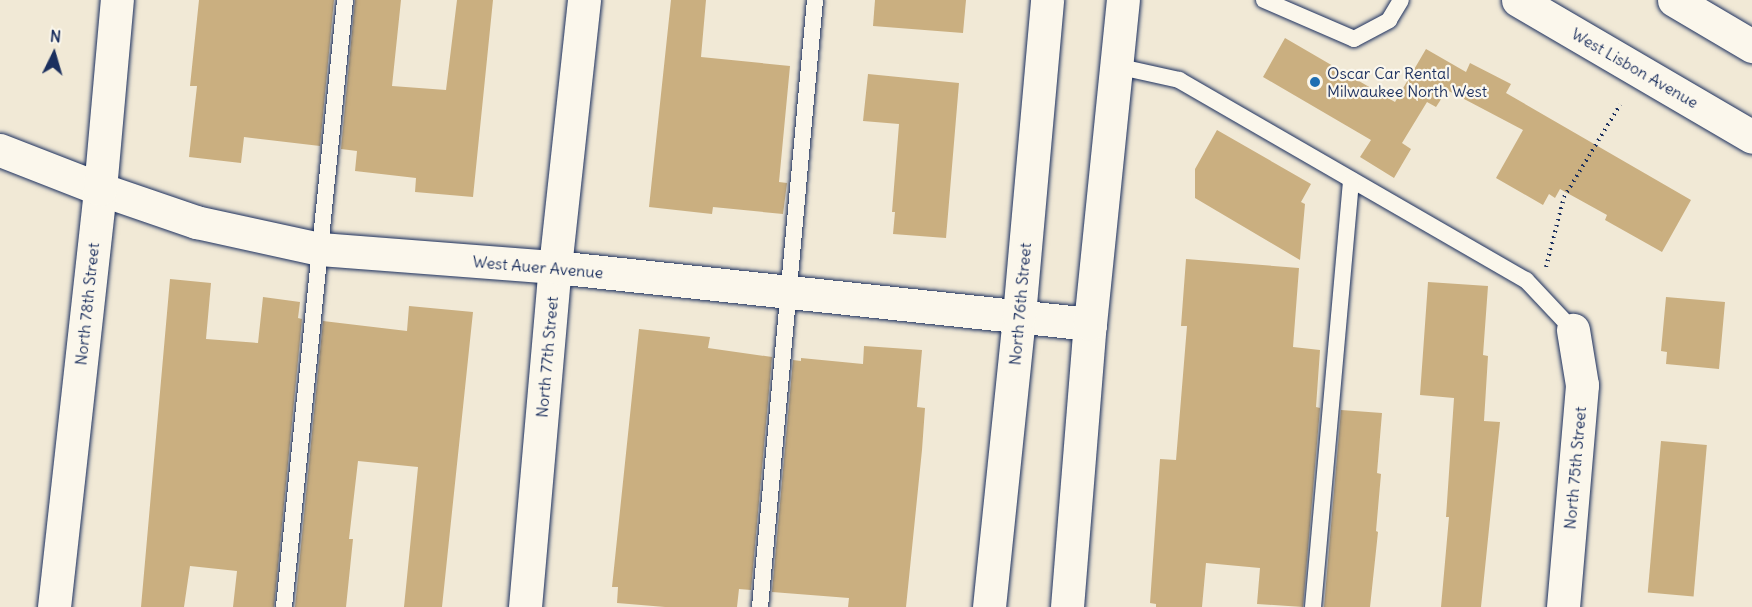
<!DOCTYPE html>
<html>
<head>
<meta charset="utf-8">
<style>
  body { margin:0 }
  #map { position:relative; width:1752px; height:607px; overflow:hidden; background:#f1e9d6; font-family:Delius,sans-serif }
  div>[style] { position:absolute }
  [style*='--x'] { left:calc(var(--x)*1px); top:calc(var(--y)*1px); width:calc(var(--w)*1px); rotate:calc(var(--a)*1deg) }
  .building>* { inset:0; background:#caaf80; transform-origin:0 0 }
  .path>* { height:4px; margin-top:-2px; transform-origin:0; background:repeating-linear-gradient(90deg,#1b2f5e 0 1.5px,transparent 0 6px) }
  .roads { filter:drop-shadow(0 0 2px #1b2f5e) drop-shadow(0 0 2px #1b2f5e) }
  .lane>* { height:16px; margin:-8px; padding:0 8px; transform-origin:8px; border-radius:8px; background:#fbf7ec }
  .street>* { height:33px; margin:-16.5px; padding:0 16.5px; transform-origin:16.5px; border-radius:16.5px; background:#fbf7ec }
  .secondary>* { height:33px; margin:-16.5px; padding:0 16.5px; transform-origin:16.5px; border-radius:16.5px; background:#fbf7ec }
  .dots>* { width:16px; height:16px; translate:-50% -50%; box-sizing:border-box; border:3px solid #fbf7ec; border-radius:50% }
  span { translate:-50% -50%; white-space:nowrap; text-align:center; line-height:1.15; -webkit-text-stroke:4.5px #fbf7ec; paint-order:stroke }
  .street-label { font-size:16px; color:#1b2f5e }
  .poi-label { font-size:16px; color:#1b2f5e }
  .left { translate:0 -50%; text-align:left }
  .north { position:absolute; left:24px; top:24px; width:60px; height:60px; -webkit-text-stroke:4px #fbf7ec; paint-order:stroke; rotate:5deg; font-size:16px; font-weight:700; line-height:24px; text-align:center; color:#1b2f5e }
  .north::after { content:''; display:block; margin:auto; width:21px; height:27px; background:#1b2f5e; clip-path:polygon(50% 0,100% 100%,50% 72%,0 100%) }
</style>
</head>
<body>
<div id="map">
  <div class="building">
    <div style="clip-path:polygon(199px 0,334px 0,320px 146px,244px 137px,241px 163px,189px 157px,197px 86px,190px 86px)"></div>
    <div style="clip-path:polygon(355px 0,401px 0,392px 86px,446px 90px,457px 0,493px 0,473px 197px,415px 192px,416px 178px,355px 171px,357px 151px,341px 149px)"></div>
    <div style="clip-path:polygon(671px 0,706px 0,701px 57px,790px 66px,779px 182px,787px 183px,783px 214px,713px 207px,712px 214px,649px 207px)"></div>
    <div style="clip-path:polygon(875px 0,966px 0,963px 33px,873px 26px)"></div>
    <div style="clip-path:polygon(1285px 38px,1395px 102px,1426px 49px,1466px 72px,1470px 63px,1511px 84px,1506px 93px,1691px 200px,1662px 252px,1605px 220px,1607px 215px,1560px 189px,1555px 198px,1549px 194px,1543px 205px,1496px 178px,1523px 130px,1447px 90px,1436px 107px,1427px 102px,1402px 143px,1411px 149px,1394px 178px,1360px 157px,1371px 140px,1263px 77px)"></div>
    <div style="clip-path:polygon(868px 74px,959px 83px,946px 238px,893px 234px,895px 212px,892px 212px,899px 124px,863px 121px)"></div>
    <div style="clip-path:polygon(1217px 130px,1311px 184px,1301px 202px,1305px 204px,1300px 260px,1195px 198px,1195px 169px)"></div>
    <div style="clip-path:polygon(1186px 259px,1299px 268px,1293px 347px,1320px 350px,1316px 407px,1320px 408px,1303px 607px,1257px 604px,1260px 568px,1206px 563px,1202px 607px,1156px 607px,1156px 604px,1150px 603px,1160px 459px,1176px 460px,1187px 326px,1181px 326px)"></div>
    <div style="clip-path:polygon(170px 279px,211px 283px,206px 339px,258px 343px,263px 297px,300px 302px,298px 318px,302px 319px,274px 607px,233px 607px,237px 571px,190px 566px,184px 607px,141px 607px)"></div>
    <div style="clip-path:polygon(1428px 282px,1488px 286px,1483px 355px,1488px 356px,1484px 421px,1500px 422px,1481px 607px,1441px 607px,1449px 517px,1446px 517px,1454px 398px,1420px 395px)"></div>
    <div style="clip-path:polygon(1666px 297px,1725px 302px,1719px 369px,1666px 364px,1667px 352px,1661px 351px)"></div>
    <div style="clip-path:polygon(409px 306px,473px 312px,442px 607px,404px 607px,418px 467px,358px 461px,349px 539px,353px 539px,346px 607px,295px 607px,323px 321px,407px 331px)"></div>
    <div style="clip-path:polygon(639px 329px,710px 337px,708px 348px,772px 357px,751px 590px,739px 589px,737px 607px,665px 607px,617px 603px,618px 587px,612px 587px)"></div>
    <div style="clip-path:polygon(864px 346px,922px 350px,917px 407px,925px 408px,922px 450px,906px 607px,848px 607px,849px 598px,772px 592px,793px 360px,801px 361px,801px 358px,863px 364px)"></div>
    <div style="clip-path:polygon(1341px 410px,1382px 413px,1377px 473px,1381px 474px,1376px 531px,1378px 532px,1370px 607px,1324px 607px)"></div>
    <div style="left:1661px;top:441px;width:46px;height:152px;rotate:5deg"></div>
  </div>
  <div class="path">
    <div style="--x:1546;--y:267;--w:72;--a:-75.6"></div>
    <div style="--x:1564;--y:197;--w:108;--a:-58.7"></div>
  </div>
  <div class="roads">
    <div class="lane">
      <div style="--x:1264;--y:0;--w:98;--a:23.4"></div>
      <div style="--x:1354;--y:39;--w:40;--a:-28"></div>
      <div style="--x:1389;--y:20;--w:23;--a:-59"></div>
      <div style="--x:1116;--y:66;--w:65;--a:12.5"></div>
      <div style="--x:1179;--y:80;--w:401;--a:30"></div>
      <div style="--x:1526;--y:280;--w:69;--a:46.8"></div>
      <div style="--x:284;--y:607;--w:610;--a:-84.26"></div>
      <div style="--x:760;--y:607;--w:609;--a:-84.82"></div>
      <div style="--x:1313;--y:607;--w:429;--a:-84.9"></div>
    </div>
    <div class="street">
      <div style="--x:0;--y:150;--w:107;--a:21.3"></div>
      <div style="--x:100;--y:189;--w:102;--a:19"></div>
      <div style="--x:196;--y:222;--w:127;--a:12.3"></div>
      <div style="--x:320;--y:249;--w:236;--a:4.4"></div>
      <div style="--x:555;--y:267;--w:538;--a:6.08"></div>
      <div style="--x:54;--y:607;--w:421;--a:-83.7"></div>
      <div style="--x:100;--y:189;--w:190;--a:-84.9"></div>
      <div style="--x:525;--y:607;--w:341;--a:-85"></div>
      <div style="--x:555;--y:267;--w:269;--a:-83.8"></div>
      <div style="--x:1563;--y:607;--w:223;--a:-85.1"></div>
      <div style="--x:1582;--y:385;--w:56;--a:-99.3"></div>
    </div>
    <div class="secondary">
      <div style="--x:1518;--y:0;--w:271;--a:30.3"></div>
      <div style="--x:1674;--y:0;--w:91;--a:30.5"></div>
      <div style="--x:989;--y:607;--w:294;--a:-84.1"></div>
      <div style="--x:1019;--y:315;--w:316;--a:-84.9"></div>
      <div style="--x:1067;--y:607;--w:284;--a:-85.4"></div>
      <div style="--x:1090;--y:324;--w:326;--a:-84.2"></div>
    </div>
  </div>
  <div class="dots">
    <div style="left:1315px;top:82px;background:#1f6fb2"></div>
  </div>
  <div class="street-label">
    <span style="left:1635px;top:68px;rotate:30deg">West Lisbon Avenue</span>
    <span style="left:538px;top:267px;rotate:5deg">West Auer Avenue</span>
    <span style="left:87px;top:304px;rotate:-84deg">North 78th Street</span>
    <span style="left:1020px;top:304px;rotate:-85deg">North 76th Street</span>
    <span style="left:547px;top:357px;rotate:-85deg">North 77th Street</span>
    <span style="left:1575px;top:468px;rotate:-85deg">North 75th Street</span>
  </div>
  <div class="poi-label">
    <span class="left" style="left:1327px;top:82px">Oscar Car Rental<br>Milwaukee North West</span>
  </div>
  <div class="north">N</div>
</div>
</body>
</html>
